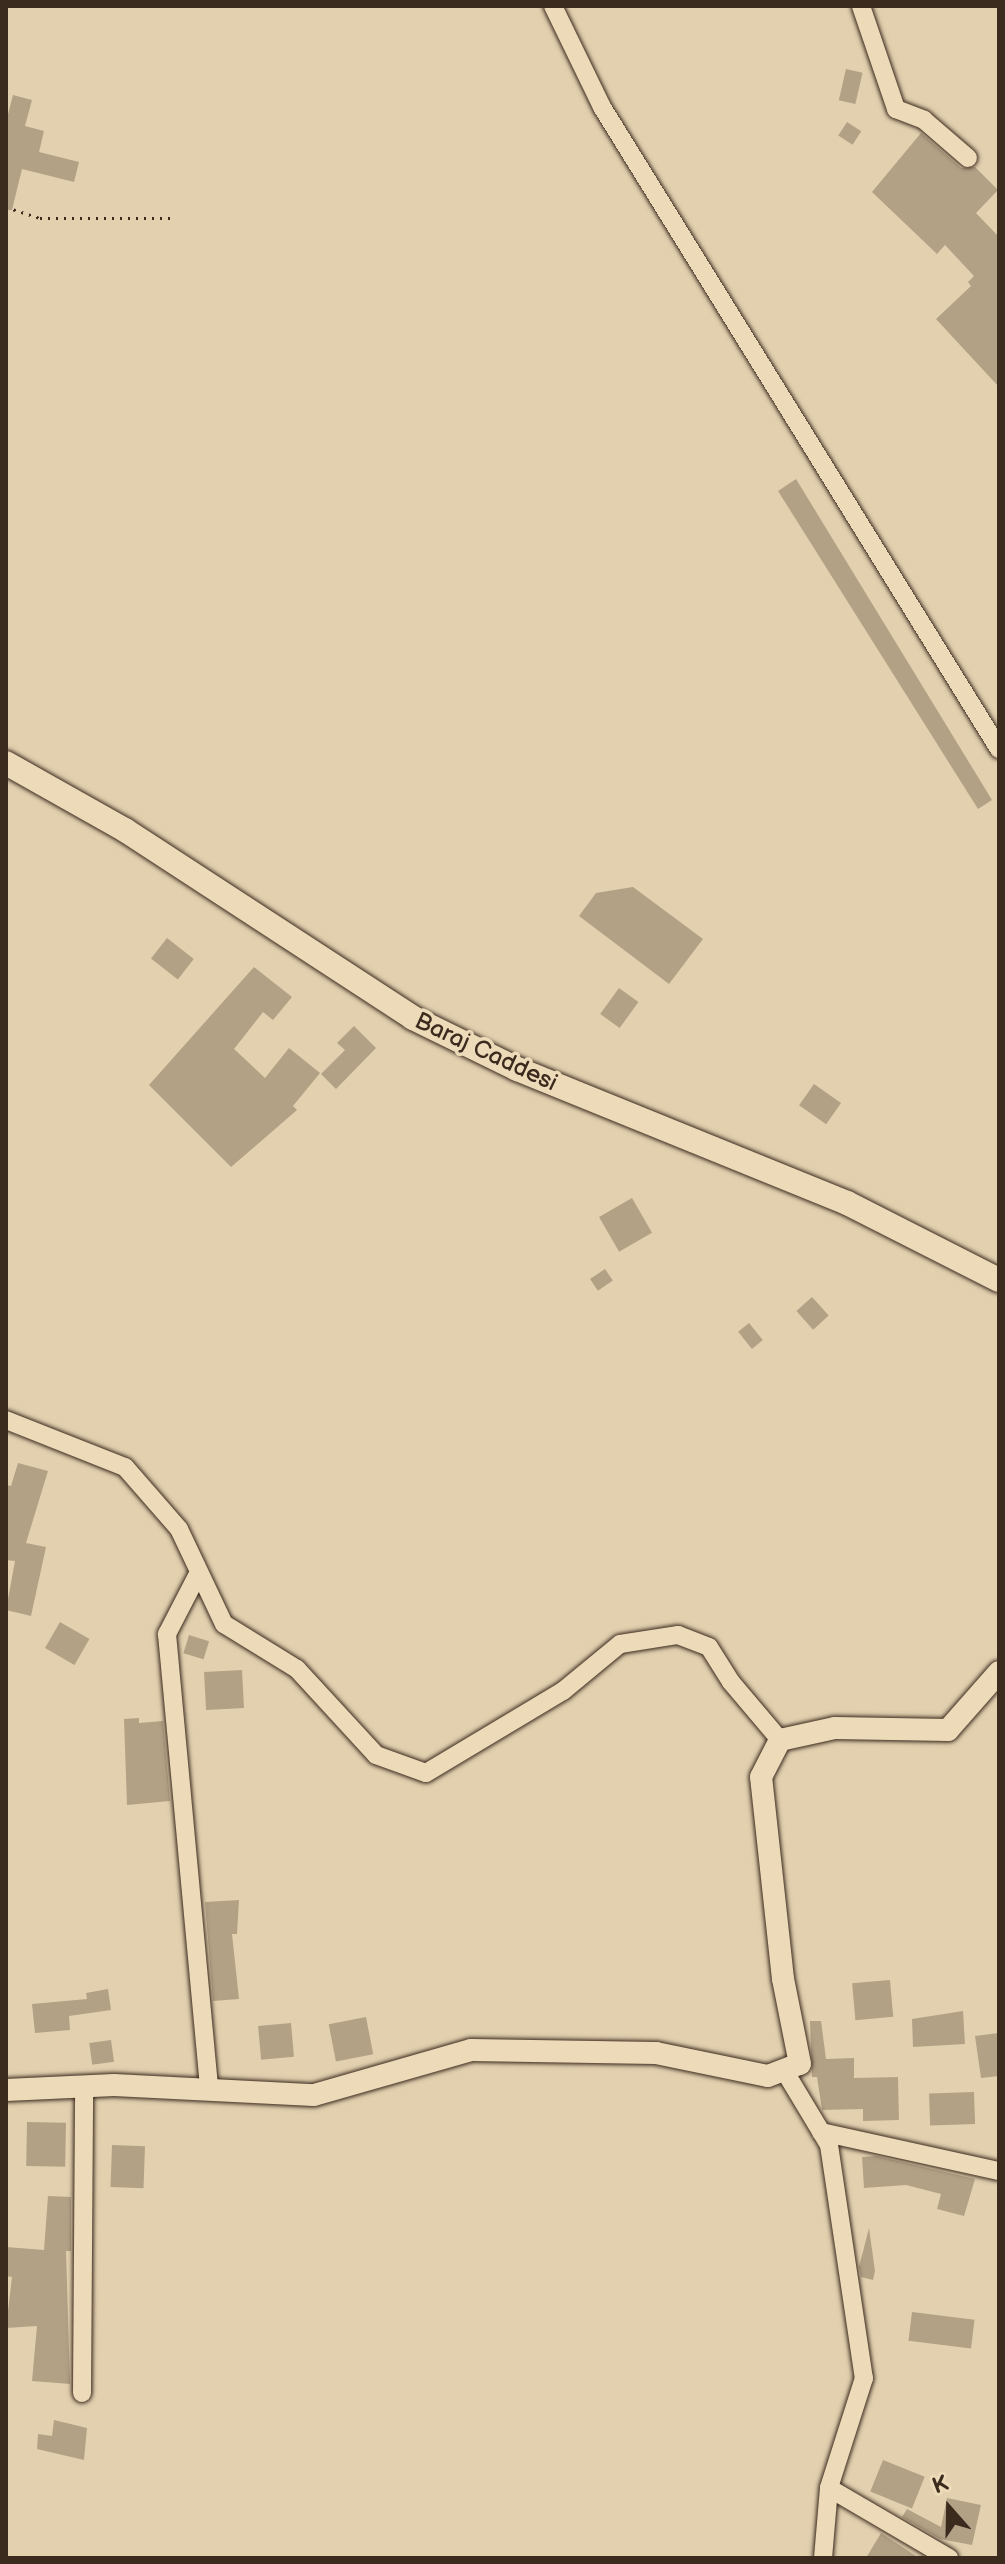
<!DOCTYPE html>
<html>
<head>
<meta charset="utf-8">
<style>
  body { margin:0 }
  #map { position:relative; width:1005px; height:2564px; overflow:hidden; background:#e2d0af; font-family:"Balsamiq Sans",sans-serif }
  div>[style] { position:absolute }
  [style*='--x'] { left:calc(var(--x)*1px); top:calc(var(--y)*1px); width:calc(var(--w)*1px); rotate:calc(var(--a)*1deg) }
  .building>* { inset:0; background:#b3a186; transform-origin:0 0 }
  .path>* { height:3px; margin-top:-1.5px; transform-origin:0; background:repeating-linear-gradient(90deg,#3b2a1e 0 2px,transparent 0 8px) }
  .roads { filter:drop-shadow(0 0 2px #3b2a1e) drop-shadow(0 0 2px #3b2a1e) }
  .minor>* { height:18px; margin:-9px; padding:0 9px; transform-origin:9px; border-radius:9px; background:#eddab8 }
  .tertiary>* { height:22px; margin:-11px; padding:0 11px; transform-origin:11px; border-radius:11px; background:#eddab8 }
  .secondary>* { height:24px; margin:-12px; padding:0 12px; transform-origin:12px; border-radius:12px; background:#eddab8 }
  span { translate:-50% -50%; white-space:nowrap; text-align:center; line-height:1.15; -webkit-text-stroke:7px #eddab8; paint-order:stroke }
  .street-label { font-size:24px; color:#3b2a1e }
  .frame { position:absolute; inset:0; border:8px solid #3b2a1e; pointer-events:none }
  .north { position:absolute; left:909px; top:2468px; width:80px; height:80px; -webkit-text-stroke:6px #eddab8; paint-order:stroke; rotate:340deg; font-size:22px; font-weight:700; line-height:32px; text-align:center; color:#3b2a1e }
  .north::after { content:''; display:block; margin:auto; width:28px; height:36px; background:#3b2a1e; clip-path:polygon(50% 0,100% 100%,50% 72%,0 100%) }
</style>
</head>
<body>
<div id="map">
  <div class="building">
    <div style="left:846px;top:69px;width:17px;height:32px;rotate:13deg"></div>
    <div style="clip-path:polygon(13px 95px,32px 100px,25px 126px,44px 131px,39px 152px,79px 162px,74px 182px,22px 169px,12px 210px,6px 210px,6px 122px)"></div>
    <div style="left:847px;top:122px;width:17px;height:16px;rotate:33deg"></div>
    <div style="clip-path:polygon(921px 133px,961px 168px,975px 167px,998px 190px,976px 213px,999px 237px,999px 387px,936px 319px,971px 286px,968px 282px,974px 276px,945px 245px,937px 254px,872px 192px)"></div>
    <div style="clip-path:polygon(796px 479px,992px 800px,978px 809px,778px 491px)"></div>
    <div style="clip-path:polygon(633px 887px,703px 939px,669px 984px,579px 916px,596px 893px)"></div>
    <div style="left:167px;top:938px;width:34px;height:26px;rotate:38deg"></div>
    <div style="clip-path:polygon(254px 967px,292px 997px,273px 1020px,263px 1012px,234px 1049px,265px 1078px,289px 1048px,320px 1073px,293px 1106px,297px 1110px,231px 1167px,149px 1085px)"></div>
    <div style="left:619px;top:988px;width:24px;height:32px;rotate:36deg"></div>
    <div style="clip-path:polygon(354px 1026px,376px 1048px,336px 1089px,321px 1074px,345px 1050px,337px 1043px)"></div>
    <div style="left:814px;top:1084px;width:33px;height:26px;rotate:35deg"></div>
    <div style="left:632px;top:1198px;width:40px;height:38px;rotate:60deg"></div>
    <div style="left:605px;top:1269px;width:14px;height:18px;rotate:56deg"></div>
    <div style="left:812px;top:1297px;width:25px;height:21px;rotate:48deg"></div>
    <div style="left:749px;top:1323px;width:22px;height:14px;rotate:51deg"></div>
    <div style="clip-path:polygon(18px 1463px,48px 1471px,26px 1543px,46px 1547px,31px 1616px,6px 1610px,15px 1561px,6px 1560px,6px 1485px,11px 1486px)"></div>
    <div style="left:60px;top:1622px;width:34px;height:30px;rotate:30deg"></div>
    <div style="left:189px;top:1635px;width:21px;height:19px;rotate:17deg"></div>
    <div style="left:242px;top:1670px;width:38px;height:38px;rotate:87deg"></div>
    <div style="clip-path:polygon(139px 1718px,139px 1723px,163px 1721px,170px 1801px,127px 1805px,124px 1719px)"></div>
    <div style="clip-path:polygon(239px 1900px,237px 1934px,232px 1934px,239px 1999px,213px 2001px,205px 1902px)"></div>
    <div style="left:890px;top:1980px;width:37px;height:38px;rotate:85deg"></div>
    <div style="clip-path:polygon(108px 1989px,111px 2010px,69px 2016px,70px 2030px,35px 2033px,32px 2004px,87px 1999px,86px 1993px)"></div>
    <div style="clip-path:polygon(963px 2011px,965px 2044px,913px 2047px,912px 2019px)"></div>
    <div style="left:366px;top:2017px;width:38px;height:38px;rotate:79deg"></div>
    <div style="clip-path:polygon(810px 2021px,821px 2021px,826px 2059px,854px 2058px,854px 2078px,898px 2077px,899px 2120px,863px 2121px,863px 2109px,822px 2110px,817px 2077px,812px 2077px)"></div>
    <div style="left:291px;top:2023px;width:34px;height:33px;rotate:85deg"></div>
    <div style="clip-path:polygon(999px 2033px,999px 2076px,981px 2078px,975px 2036px)"></div>
    <div style="left:111px;top:2040px;width:22px;height:22px;rotate:82deg"></div>
    <div style="left:974px;top:2092px;width:32px;height:45px;rotate:88deg"></div>
    <div style="left:27px;top:2122px;width:39px;height:44px;rotate:1deg"></div>
    <div style="left:112px;top:2145px;width:33px;height:42px;rotate:2deg"></div>
    <div style="clip-path:polygon(876px 2156px,975px 2179px,964px 2216px,937px 2209px,941px 2194px,906px 2185px,864px 2188px,862px 2157px)"></div>
    <div style="clip-path:polygon(48px 2196px,71px 2197px,71px 2251px,66px 2251px,70px 2384px,32px 2381px,37px 2326px,6px 2328px,12px 2277px,6px 2276px,6px 2247px,44px 2250px)"></div>
    <div style="clip-path:polygon(869px 2228px,875px 2271px,873px 2280px,861px 2277px,859px 2267px)"></div>
    <div style="left:912px;top:2312px;width:63px;height:29px;rotate:7deg"></div>
    <div style="clip-path:polygon(54px 2420px,87px 2428px,84px 2460px,37px 2449px,38px 2434px,52px 2436px)"></div>
    <div style="left:883px;top:2460px;width:45px;height:34px;rotate:22deg"></div>
    <div style="clip-path:polygon(947px 2498px,981px 2505px,972px 2545px,940px 2539px,902px 2517px,907px 2509px,941px 2527px)"></div>
    <div style="clip-path:polygon(881px 2533px,919px 2558px,866px 2558px)"></div>
  </div>
  <div class="path">
    <div style="--x:6;--y:207;--w:36;--a:18"></div>
    <div style="--x:40;--y:218;--w:134;--a:0"></div>
  </div>
  <div class="roads">
    <div class="minor">
      <div style="--x:553;--y:6;--w:112;--a:64.1"></div>
      <div style="--x:602;--y:107;--w:755;--a:58.27"></div>
      <div style="--x:861;--y:6;--w:109;--a:71.2"></div>
      <div style="--x:896;--y:109;--w:30;--a:21"></div>
      <div style="--x:924;--y:120;--w:58;--a:40.8"></div>
      <div style="--x:6;--y:1420;--w:128;--a:21.6"></div>
      <div style="--x:125;--y:1467;--w:82;--a:48.9"></div>
      <div style="--x:179;--y:1529;--w:105;--a:64.7"></div>
      <div style="--x:224;--y:1624;--w:86;--a:31.7"></div>
      <div style="--x:297;--y:1669;--w:117;--a:47.4"></div>
      <div style="--x:376;--y:1755;--w:53;--a:19.8"></div>
      <div style="--x:426;--y:1773;--w:160;--a:-30.9"></div>
      <div style="--x:563;--y:1691;--w:74;--a:-39.5"></div>
      <div style="--x:620;--y:1644;--w:59;--a:-8.8"></div>
      <div style="--x:678;--y:1635;--w:33;--a:21"></div>
      <div style="--x:709;--y:1647;--w:41;--a:57.8"></div>
      <div style="--x:731;--y:1682;--w:76;--a:49.8"></div>
      <div style="--x:198;--y:1574;--w:68;--a:117.3"></div>
      <div style="--x:167;--y:1634;--w:458;--a:84.7"></div>
      <div style="--x:784;--y:2070;--w:87;--a:59"></div>
      <div style="--x:829;--y:2145;--w:236;--a:81.5"></div>
      <div style="--x:864;--y:2378;--w:115;--a:107.7"></div>
      <div style="--x:829;--y:2488;--w:139;--a:30.3"></div>
      <div style="--x:821;--y:2132;--w:182;--a:12.4"></div>
      <div style="--x:82;--y:2393;--w:306;--a:-89.6"></div>
      <div style="--x:823;--y:2558;--w:70;--a:-85.1"></div>
    </div>
    <div class="tertiary">
      <div style="--x:6;--y:2090;--w:108;--a:-2.7"></div>
      <div style="--x:114;--y:2085;--w:200;--a:2.9"></div>
      <div style="--x:314;--y:2095;--w:163;--a:-16"></div>
      <div style="--x:471;--y:2050;--w:185;--a:0.9"></div>
      <div style="--x:656;--y:2053;--w:114;--a:11.6"></div>
      <div style="--x:768;--y:2076;--w:34;--a:-21"></div>
      <div style="--x:800;--y:2064;--w:87;--a:-101.3"></div>
      <div style="--x:783;--y:1979;--w:203;--a:-96.2"></div>
      <div style="--x:761;--y:1777;--w:42;--a:-62.8"></div>
      <div style="--x:780;--y:1740;--w:56;--a:-12.3"></div>
      <div style="--x:835;--y:1728;--w:113;--a:1"></div>
      <div style="--x:948;--y:1730;--w:77;--a:-48.7"></div>
    </div>
    <div class="secondary">
      <div style="--x:6;--y:763;--w:137;--a:29.4"></div>
      <div style="--x:125;--y:830;--w:344;--a:33.1"></div>
      <div style="--x:413;--y:1018;--w:116;--a:26.1"></div>
      <div style="--x:517;--y:1069;--w:356;--a:22.1"></div>
      <div style="--x:847;--y:1203;--w:170;--a:26.9"></div>
    </div>
  </div>
  <div class="street-label">
    <span style="left:486px;top:1052px;rotate:25deg">Baraj Caddesi</span>
  </div>
  <div class="frame"></div>
  <div class="north">K</div>
</div>
</body>
</html>
